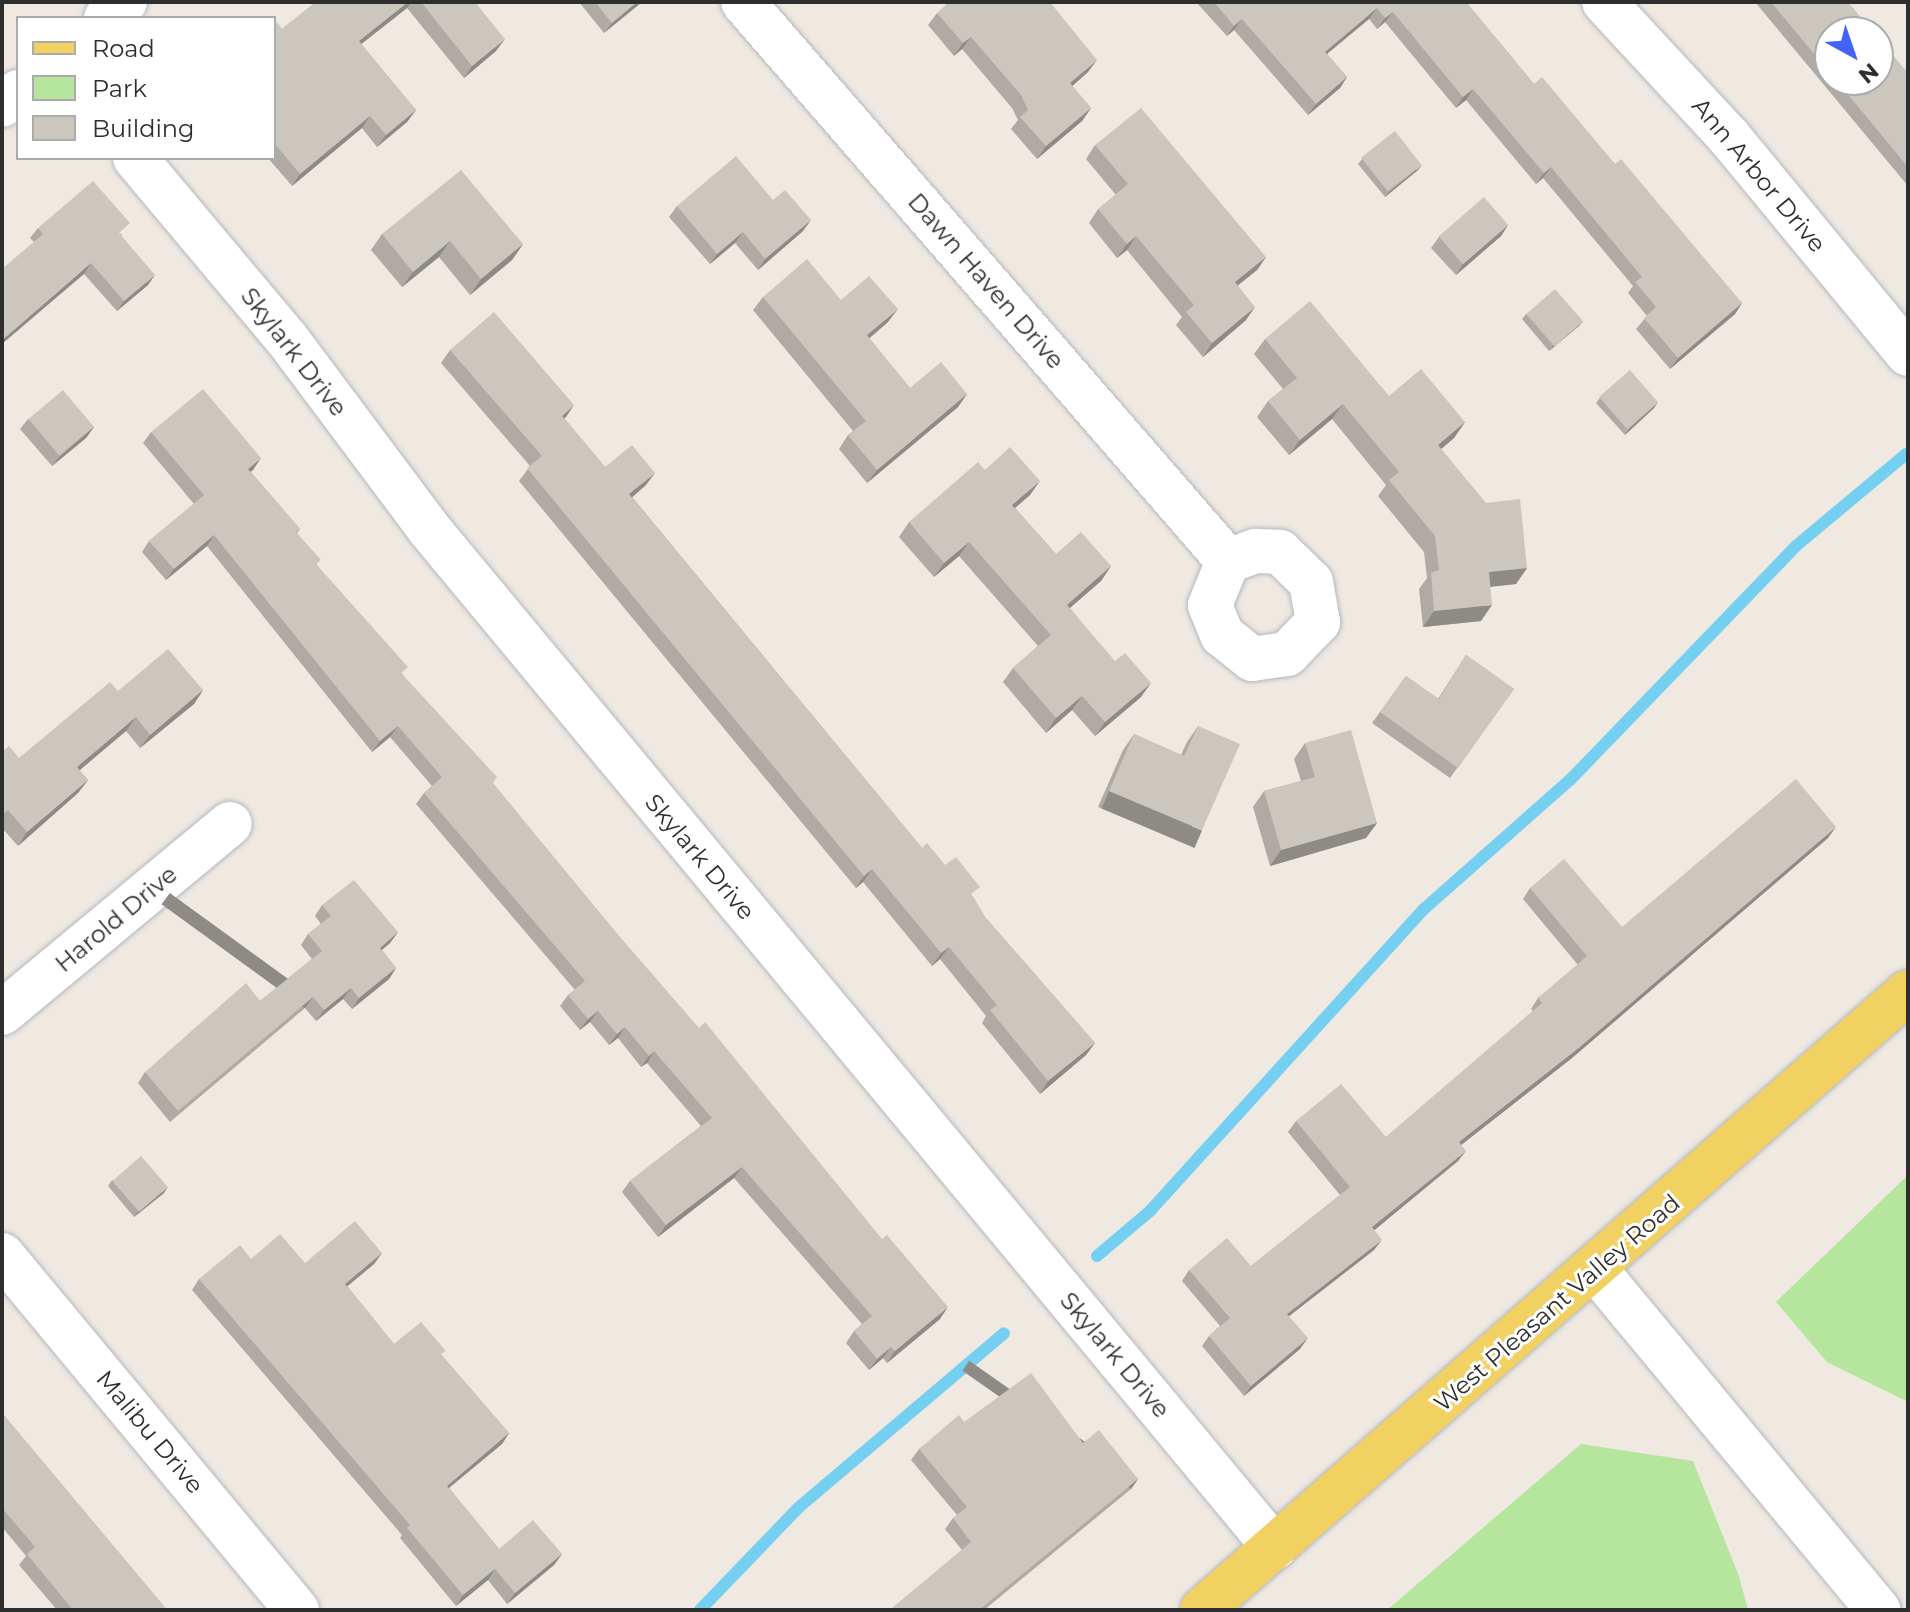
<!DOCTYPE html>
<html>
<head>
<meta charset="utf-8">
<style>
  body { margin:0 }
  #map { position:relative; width:1910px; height:1612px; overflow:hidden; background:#efe9e1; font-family:Montserrat,sans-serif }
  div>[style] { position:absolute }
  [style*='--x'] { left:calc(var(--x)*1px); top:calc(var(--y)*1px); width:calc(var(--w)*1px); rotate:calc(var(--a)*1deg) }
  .green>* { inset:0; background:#b6e59e }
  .stream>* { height:12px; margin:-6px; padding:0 6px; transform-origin:6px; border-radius:6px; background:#75cff0 }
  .roads { filter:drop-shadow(0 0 2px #b4b7c1) drop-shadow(0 0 2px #b4b7c1) }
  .minor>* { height:44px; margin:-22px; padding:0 22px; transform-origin:22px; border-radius:22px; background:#fff }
  .major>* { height:44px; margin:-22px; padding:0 22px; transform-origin:22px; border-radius:22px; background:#f2d163 }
  .wall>* { inset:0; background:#afaba4 }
  .shaded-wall>* { inset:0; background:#8e8b86; transform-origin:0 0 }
  .building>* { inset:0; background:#cbc7bf; transform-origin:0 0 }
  span { translate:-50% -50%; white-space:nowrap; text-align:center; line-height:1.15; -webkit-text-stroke:6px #fff; paint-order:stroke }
  .street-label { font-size:24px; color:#2e2e2e }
  .frame { position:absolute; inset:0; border:4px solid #2e2e2e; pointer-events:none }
  .legend { position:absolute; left:16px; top:16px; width:260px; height:144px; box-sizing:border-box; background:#fff; border:2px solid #ababab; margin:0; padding:10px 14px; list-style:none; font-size:24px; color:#2e2e2e }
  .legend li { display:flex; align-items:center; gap:16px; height:40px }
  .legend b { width:40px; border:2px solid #ababab }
  .north { position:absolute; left:1814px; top:16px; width:80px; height:80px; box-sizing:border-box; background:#fff; border:2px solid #ababab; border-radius:50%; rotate:140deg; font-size:22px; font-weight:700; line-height:32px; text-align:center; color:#2e2e2e }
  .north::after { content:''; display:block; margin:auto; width:28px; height:36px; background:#4264fb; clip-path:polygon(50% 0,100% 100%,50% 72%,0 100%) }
</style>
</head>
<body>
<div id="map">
  <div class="green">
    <div style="clip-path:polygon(1908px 1175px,1908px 1402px,1827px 1362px,1776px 1302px)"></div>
    <div style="clip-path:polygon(1581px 1444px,1693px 1461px,1739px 1576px,1748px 1610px,1387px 1610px)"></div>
  </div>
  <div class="stream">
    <div style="--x:1097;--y:1256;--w:70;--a:-40.3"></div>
    <div style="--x:1150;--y:1211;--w:408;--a:-47.8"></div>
    <div style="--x:1424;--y:909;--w:195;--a:-41.5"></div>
    <div style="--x:1570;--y:780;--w:325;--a:-46"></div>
    <div style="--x:1796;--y:546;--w:143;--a:-39.9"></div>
    <div style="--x:700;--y:1610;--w:141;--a:-46.1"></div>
    <div style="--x:798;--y:1508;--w:270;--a:-40.3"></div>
  </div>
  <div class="roads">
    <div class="minor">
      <div style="--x:743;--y:2;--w:740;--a:49.05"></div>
      <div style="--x:1604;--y:2;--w:184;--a:47.2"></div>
      <div style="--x:1729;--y:137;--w:281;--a:50.5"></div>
      <div style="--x:106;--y:18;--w:25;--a:-40"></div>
      <div style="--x:2;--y:105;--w:21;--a:-39"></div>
      <div style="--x:135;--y:158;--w:236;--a:50"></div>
      <div style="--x:287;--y:339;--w:237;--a:53.2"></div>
      <div style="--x:429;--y:529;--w:1324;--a:50.3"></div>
      <div style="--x:1256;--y:551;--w:24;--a:2"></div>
      <div style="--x:1280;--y:552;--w:43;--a:44.1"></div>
      <div style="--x:1311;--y:582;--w:41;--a:80.1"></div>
      <div style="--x:1318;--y:622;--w:45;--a:134.1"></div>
      <div style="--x:1287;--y:654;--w:35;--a:172"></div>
      <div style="--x:1252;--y:659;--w:38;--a:-141"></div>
      <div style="--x:1222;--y:635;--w:32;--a:-112"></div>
      <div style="--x:1210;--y:605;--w:48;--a:-67.8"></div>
      <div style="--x:1228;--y:561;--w:30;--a:-20"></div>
      <div style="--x:2;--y:1013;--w:296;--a:-39.7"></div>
      <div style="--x:2;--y:1255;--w:462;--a:50.3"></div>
      <div style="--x:1596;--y:1270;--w:442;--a:50.3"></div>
    </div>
    <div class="major">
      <div style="--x:1202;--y:1610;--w:938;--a:-41.2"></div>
    </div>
  </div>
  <div class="wall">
    <div style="clip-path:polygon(316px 2px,475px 2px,496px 51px,464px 78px,407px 8px,361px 44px,416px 110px,407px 122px,377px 147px,362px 128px,292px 186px,268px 158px,274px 158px,274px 24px,282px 29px)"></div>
    <div style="clip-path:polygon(579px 2px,642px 2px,604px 33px)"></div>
    <div style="clip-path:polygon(1196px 2px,1466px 2px,1534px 84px,1615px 164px,1742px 303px,1735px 314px,1670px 369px,1636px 329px,1647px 316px,1628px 293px,1633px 286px,1543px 178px,1536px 184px,1466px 100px,1456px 108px,1385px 22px,1377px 29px,1369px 19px,1327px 54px,1347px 77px,1340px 88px,1308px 115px,1234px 30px,1227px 36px)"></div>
    <div style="clip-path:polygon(1755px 2px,1848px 2px,1830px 32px,1830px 80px,1878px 80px,1908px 73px,1908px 186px)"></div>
    <div style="clip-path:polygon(937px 13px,1088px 72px,1072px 86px,1091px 108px,1082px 121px,1037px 159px,1011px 129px,1018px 120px,1012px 108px,962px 49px,954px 56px,928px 25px)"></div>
    <div style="clip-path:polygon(1095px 145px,1266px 257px,1257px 270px,1238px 285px,1246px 320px,1203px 357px,1176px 325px,1182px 317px,1127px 250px,1117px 258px,1089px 223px,1098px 209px,1116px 195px,1086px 159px)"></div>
    <div style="clip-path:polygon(1362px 159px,1418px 170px,1385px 197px,1358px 164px)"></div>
    <div style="clip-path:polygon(773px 200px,803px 231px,758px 270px,735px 243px,710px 264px,669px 217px,677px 206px)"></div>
    <div style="clip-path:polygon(1508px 225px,1501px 236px,1456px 275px,1431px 248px,1439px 237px)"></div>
    <div style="clip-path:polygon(38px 228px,122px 234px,121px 235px,148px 285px,117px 311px,84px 274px,34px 242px,30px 238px)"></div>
    <div style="clip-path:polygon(382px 234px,523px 244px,512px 260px,470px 295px,439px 257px,402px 287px,371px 250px)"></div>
    <div style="clip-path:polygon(763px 297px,841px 300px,888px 322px,869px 338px,910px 388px,967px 394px,958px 407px,867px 483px,839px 449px,848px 435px,853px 431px,753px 310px)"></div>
    <div style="clip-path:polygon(1526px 314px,1583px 321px,1579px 326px,1549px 351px,1522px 319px)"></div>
    <div style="clip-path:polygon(1265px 339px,1389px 396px,1465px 422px,1454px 438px,1441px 449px,1527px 568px,1516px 584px,1490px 587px,1481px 621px,1423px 627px,1419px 589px,1427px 578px,1424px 552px,1378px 496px,1386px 485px,1332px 419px,1289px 455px,1257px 417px,1268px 401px,1283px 389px,1254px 354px)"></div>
    <div style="clip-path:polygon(450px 350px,564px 418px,605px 467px,646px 485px,632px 497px,922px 848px,945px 865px,973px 897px,985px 917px,1095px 1043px,1086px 1055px,1040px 1094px,982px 1023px,986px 1016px,940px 959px,932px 966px,863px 882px,856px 888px,519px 481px,530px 466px,441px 363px)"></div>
    <div style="clip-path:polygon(1600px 398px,1658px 402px,1654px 408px,1625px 435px,1596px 403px)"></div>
    <div style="clip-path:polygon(28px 419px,94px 427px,86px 438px,52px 466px,20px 429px)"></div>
    <div style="clip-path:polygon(151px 432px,253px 470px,250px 471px,300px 529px,297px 533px,317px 565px,403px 675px,613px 929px,940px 1319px,887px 1363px,883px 1358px,869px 1370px,846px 1343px,854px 1331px,862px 1324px,734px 1178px,658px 1237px,622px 1192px,630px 1181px,701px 1126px,647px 1063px,641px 1067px,618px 1038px,609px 1045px,590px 1022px,580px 1030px,560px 1006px,568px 995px,575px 990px,416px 804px,424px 793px,432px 786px,390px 737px,372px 752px,207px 546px,166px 580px,142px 552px,149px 541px,194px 504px,143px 443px)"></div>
    <div style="clip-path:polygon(985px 470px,1030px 495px,1015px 508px,1056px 554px,1111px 566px,1101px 581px,1070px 608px,1141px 697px,1095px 736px,1072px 710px,1046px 733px,1003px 682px,1013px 668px,1038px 646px,959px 556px,934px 577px,899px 537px,909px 522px)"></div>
    <div style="clip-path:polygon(1466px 655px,1514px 689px,1450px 778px,1372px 723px,1406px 676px,1438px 699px)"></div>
    <div style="clip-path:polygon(203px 690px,194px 704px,140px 748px,126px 731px,79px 770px,88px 780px,78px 793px,18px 846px,2px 828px,2px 752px,19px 758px,118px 691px)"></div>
    <div style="clip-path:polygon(1198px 726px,1191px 845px,1098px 807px,1123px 750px,1134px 734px,1181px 755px,1187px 742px)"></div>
    <div style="clip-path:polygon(1305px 743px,1377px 823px,1366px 838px,1270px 866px,1253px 807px,1264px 791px,1301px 781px,1294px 759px)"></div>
    <div style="clip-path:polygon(1828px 838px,1572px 1058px,1461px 1145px,1458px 1161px,1374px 1230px,1374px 1250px,1289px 1316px,1300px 1349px,1244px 1396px,1202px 1346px,1209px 1336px,1220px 1326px,1182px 1281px,1189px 1270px,1251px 1266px,1340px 1195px,1288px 1132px,1296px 1121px,1386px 1137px,1533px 1011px,1531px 1009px,1538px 998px,1578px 965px,1523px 899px,1530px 888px,1622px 927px)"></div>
    <div style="clip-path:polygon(322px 905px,398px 932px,390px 943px,382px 950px,396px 968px,389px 979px,352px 1009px,343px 999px,316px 1021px,305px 1008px,170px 1122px,138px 1083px,145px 1072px,260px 1001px,312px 959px,301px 945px,308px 934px,321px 924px,315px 916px)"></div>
    <div style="clip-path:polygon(112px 1180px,164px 1193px,134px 1217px,108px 1186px)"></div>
    <div style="clip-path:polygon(382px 1253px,374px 1264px,347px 1286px,394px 1344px,442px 1356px,509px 1433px,502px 1444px,449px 1488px,499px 1549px,562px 1554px,554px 1565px,507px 1604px,488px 1580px,456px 1606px,400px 1538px,402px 1535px,192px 1290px,199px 1279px,251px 1259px,305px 1263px)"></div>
    <div style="clip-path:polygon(2px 1413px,167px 1610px,57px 1610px,19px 1565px,26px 1556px,2px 1527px)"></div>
    <div style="clip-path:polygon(964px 1422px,1083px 1443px,1138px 1479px,1131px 1489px,984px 1610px,890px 1610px,962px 1550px,945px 1529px,953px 1518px,957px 1515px,911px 1460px,919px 1449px)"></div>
  </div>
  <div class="shaded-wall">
    <div style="clip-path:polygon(408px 2px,411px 2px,407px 8px,350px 53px,359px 41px)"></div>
    <div style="clip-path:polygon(637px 2px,642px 2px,604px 33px,612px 23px)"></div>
    <div style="clip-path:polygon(1377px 8px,1369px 19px,1317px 62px,1325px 52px)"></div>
    <div style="clip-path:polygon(1393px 12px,1385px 22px,1377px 29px,1385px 18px)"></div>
    <div style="clip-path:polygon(1242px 19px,1234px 30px,1227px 36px,1234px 26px)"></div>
    <div style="clip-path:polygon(971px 37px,962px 49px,954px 56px,963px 43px)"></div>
    <div style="clip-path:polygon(505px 39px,496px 51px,464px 78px,472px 66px)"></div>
    <div style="clip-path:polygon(1097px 60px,1088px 72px,1061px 96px,1070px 83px)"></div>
    <div style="clip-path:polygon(1347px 77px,1340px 88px,1308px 115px,1316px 104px)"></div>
    <div style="clip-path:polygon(1473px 89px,1466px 100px,1456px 108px,1463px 97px)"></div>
    <div style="clip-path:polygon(1091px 108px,1082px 121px,1037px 159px,1046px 146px)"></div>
    <div style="clip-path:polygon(416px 110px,407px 122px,377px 147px,386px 135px)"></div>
    <div style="clip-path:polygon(370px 116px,362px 128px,292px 186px,300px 174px)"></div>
    <div style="clip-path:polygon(1422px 165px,1418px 170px,1385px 197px,1389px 192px)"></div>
    <div style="clip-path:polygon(1551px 167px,1543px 178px,1536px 184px,1544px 173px)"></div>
    <div style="clip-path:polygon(811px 220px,803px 231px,758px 270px,765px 259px)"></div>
    <div style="clip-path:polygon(1508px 225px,1501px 236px,1456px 275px,1463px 264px)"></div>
    <div style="clip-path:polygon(743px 232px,735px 243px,710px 264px,717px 254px)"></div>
    <div style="clip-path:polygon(1136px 236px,1127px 250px,1117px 258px,1127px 244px)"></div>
    <div style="clip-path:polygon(450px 241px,439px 257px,402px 287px,413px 272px)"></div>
    <div style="clip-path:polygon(523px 244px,512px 260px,470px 295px,481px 279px)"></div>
    <div style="clip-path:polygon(1266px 257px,1257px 270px,1226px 295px,1235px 282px)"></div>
    <div style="clip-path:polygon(91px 263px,84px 274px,2px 344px,2px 340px)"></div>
    <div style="clip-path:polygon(155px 275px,148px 285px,117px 311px,124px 301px)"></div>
    <div style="clip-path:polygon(1742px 303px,1735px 314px,1670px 369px,1678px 358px)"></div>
    <div style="clip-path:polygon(1255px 307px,1246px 320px,1203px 357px,1212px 343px)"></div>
    <div style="clip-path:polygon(898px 309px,888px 322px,857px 349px,867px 335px)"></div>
    <div style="clip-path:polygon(1583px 321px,1579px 326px,1549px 351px,1553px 346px)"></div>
    <div style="clip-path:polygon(967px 394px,958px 407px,867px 483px,877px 470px)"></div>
    <div style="clip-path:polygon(1658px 402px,1654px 408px,1625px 435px,1629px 429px)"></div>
    <div style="clip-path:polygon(1343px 404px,1332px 419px,1289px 455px,1300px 440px)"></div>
    <div style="clip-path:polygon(574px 405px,566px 417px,553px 428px,562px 416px)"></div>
    <div style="clip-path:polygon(1465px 422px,1454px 438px,1427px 461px,1438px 445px)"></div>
    <div style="clip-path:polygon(94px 427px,86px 438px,52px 466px,60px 456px)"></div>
    <div style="clip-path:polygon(261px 458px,253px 470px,240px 480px,248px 469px)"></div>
    <div style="clip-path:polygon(655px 473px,646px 485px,621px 507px,629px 494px)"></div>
    <div style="clip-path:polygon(1040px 481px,1030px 495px,1002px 519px,1012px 505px)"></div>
    <div style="clip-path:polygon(214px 535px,207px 546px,166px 580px,174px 569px)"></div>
    <div style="clip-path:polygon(969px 542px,959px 556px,934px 577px,944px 563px)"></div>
    <div style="clip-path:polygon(1111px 566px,1101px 581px,1057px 619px,1067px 605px)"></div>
    <div style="clip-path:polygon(1527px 568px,1516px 584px,1478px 588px,1489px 572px)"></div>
    <div style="clip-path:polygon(1492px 605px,1481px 621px,1423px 627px,1434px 611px)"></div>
    <div style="clip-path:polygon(1151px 683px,1141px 697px,1095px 736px,1105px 722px)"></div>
    <div style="clip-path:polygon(203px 690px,194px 704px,140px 748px,150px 735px)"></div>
    <div style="clip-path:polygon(1082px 696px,1072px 710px,1046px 733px,1056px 718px)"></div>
    <div style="clip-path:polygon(136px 717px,126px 731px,67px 781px,77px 767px)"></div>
    <div style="clip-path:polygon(398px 726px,390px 737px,372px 752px,380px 741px)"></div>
    <div style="clip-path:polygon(88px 780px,78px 793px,18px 846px,27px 832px)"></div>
    <div style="left:1109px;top:791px;width:101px;height:19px;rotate:23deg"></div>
    <div style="clip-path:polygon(1377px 823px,1366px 838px,1270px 866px,1281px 850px)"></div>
    <div style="clip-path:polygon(1836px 827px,1828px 838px,1572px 1058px,1451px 1153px,1459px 1142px)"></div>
    <div style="clip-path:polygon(872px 869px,863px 882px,856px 888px,864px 876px)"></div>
    <div style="clip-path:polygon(398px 932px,390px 943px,372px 958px,380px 948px)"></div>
    <div style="clip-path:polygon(949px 947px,940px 959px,932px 966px,941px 953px)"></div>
    <div style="clip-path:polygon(396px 968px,389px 979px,352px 1009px,359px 998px)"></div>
    <div style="clip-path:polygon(351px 988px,343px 999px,316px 1021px,324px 1010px)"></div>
    <div style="left:313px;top:997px;width:14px;height:177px;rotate:126deg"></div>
    <div style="clip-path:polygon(598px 1011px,590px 1022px,580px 1030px,588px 1019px)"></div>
    <div style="clip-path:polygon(625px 1027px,618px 1038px,609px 1045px,617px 1034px)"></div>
    <div style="clip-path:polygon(1095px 1043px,1086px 1055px,1040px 1094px,1048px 1081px)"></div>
    <div style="clip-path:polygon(654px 1051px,647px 1063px,641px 1067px,649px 1056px)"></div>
    <div style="clip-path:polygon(1466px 1151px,1458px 1161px,1365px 1238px,1372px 1227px)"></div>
    <div style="clip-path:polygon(742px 1167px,734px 1178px,658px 1237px,666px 1225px)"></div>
    <div style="clip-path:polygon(168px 1187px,164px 1193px,134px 1217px,138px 1212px)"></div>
    <div style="clip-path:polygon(1382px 1240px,1374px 1250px,1279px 1324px,1287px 1314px)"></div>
    <div style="clip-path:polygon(382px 1253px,374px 1264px,337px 1295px,345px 1284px)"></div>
    <div style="clip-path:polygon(948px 1307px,940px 1319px,887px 1363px,895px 1351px)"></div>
    <div style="clip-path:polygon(1308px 1338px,1300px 1349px,1244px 1396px,1251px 1386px)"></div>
    <div style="clip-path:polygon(891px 1347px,883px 1358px,869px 1370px,877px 1359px)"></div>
    <div style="clip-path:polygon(509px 1433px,502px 1444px,439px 1496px,447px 1486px)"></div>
    <div style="left:1138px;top:1479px;width:12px;height:206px;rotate:125deg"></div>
    <div style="clip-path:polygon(562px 1554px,554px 1565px,507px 1604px,515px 1593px)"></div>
    <div style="clip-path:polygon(495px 1569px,488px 1580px,456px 1606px,463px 1595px)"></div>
  </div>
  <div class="building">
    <div style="clip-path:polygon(316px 2px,408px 2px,359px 41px,416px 110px,386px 135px,370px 116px,300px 174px,274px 143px,274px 24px,277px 22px,282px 29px)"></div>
    <div style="clip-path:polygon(421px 2px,475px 2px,505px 39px,472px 66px)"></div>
    <div style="clip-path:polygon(595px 2px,637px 2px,612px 23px)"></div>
    <div style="clip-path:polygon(949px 2px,1050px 2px,1097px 60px,1070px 83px,1091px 108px,1046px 146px,1020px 117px,1028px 110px,1021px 95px,971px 37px,963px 43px,937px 13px)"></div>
    <div style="clip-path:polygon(1214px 2px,1466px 2px,1534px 84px,1542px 77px,1615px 164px,1621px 159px,1742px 303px,1678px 358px,1644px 318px,1656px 307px,1635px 282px,1642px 277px,1551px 167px,1544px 173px,1473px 89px,1463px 97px,1393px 12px,1385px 18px,1377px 8px,1325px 52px,1347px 77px,1316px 104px,1242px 19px,1234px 26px)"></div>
    <div style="clip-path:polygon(1771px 2px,1848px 2px,1873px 32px,1830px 32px,1830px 73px)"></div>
    <div style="clip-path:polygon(1878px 38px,1908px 73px,1908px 167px,1836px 80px,1878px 80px)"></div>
    <div style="clip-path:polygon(1141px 108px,1266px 257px,1235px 282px,1255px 307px,1212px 343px,1186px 312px,1194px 305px,1136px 236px,1127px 244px,1098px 209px,1128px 184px,1095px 145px)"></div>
    <div style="left:1395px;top:131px;width:43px;height:43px;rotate:52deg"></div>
    <div style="clip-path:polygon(736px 156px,773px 200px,785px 190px,811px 220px,765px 259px,743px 232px,717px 254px,677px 206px)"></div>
    <div style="clip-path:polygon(461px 170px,523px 244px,481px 279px,450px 241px,413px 272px,382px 234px)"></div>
    <div style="clip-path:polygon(93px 181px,130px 223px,119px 233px,155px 275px,124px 301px,91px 263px,2px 340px,2px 269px,43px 234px,38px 228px)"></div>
    <div style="left:1484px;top:197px;width:37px;height:60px;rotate:49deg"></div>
    <div style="clip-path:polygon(807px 259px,841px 300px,869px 276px,898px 309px,867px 335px,910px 388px,941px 362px,967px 394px,877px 470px,848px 435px,866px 421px,763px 297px)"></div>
    <div style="left:1555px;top:289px;width:43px;height:38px;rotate:49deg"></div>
    <div style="clip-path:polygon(1310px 301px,1389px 396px,1421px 369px,1465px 422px,1438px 445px,1486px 503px,1520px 499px,1527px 568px,1489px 572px,1492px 605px,1434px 611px,1431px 573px,1439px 570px,1435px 536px,1389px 480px,1399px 472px,1343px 404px,1300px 440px,1268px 401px,1297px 378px,1265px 339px)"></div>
    <div style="clip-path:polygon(494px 312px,574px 405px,562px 416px,605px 467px,632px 445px,655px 473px,629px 494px,922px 848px,927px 843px,945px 865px,956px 857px,980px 887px,971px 894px,985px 917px,1095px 1043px,1048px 1081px,990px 1010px,997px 1005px,949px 947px,941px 953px,872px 869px,864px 876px,527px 468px,542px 456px,450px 350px)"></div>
    <div style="left:1630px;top:370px;width:43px;height:41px;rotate:49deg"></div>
    <div style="clip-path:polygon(203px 389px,261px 458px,248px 469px,300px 529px,296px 532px,321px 560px,316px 564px,408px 667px,401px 673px,497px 777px,493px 783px,613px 929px,699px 1028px,705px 1022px,882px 1239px,887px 1235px,948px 1307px,895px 1351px,891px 1347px,877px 1359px,854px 1331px,872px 1316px,742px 1167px,666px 1225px,630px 1181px,712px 1118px,654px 1051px,649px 1056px,625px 1027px,617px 1034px,598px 1011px,588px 1019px,568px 995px,585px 981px,424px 793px,442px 777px,398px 726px,380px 741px,214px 535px,174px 569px,149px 541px,204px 495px,151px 432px)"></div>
    <div style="left:63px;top:390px;width:48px;height:45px;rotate:50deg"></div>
    <div style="clip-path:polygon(1010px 447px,1040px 481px,1012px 505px,1056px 554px,1081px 532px,1111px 566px,1067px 605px,1115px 661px,1125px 653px,1151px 683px,1105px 722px,1082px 696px,1056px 718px,1013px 668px,1051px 635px,969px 542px,944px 563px,909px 522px,978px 462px,985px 470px)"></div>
    <div style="clip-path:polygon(168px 649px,203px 690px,150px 735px,136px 717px,77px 767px,88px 780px,27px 832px,8px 810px,2px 815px,2px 752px,9px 746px,19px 758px,110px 682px,118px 691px)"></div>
    <div style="clip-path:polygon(1466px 655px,1514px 689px,1458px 768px,1380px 712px,1406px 676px,1439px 699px)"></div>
    <div style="clip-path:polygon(1198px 726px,1240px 744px,1202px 830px,1109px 791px,1134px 734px,1184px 756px)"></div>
    <div style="clip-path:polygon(1351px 730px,1377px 823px,1281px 850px,1264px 791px,1315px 777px,1305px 743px)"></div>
    <div style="clip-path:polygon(1796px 779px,1836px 827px,1580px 1047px,1459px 1142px,1466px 1151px,1372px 1227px,1382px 1240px,1287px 1314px,1308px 1338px,1251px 1386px,1209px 1336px,1230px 1318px,1189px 1270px,1227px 1238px,1251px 1266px,1350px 1187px,1296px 1121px,1341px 1084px,1386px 1137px,1542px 1003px,1538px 998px,1587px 956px,1530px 888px,1564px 859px,1622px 927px)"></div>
    <div style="clip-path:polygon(354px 880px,398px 932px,380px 948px,396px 968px,359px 998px,351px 988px,324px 1010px,313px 997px,178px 1111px,145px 1072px,246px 983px,260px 1001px,322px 951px,308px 934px,331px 916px,322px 905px)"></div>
    <div style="left:141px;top:1156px;width:41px;height:38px;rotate:49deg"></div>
    <div style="clip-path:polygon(355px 1221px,382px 1253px,345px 1284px,394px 1344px,421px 1322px,446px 1351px,441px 1354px,509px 1433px,447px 1486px,499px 1549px,533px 1520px,562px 1554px,515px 1593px,495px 1569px,463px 1595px,407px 1528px,410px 1525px,199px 1279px,240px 1245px,251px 1259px,280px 1234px,305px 1263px)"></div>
    <div style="clip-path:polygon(1031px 1373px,1083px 1443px,1099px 1430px,1138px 1479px,979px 1610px,890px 1610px,971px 1542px,953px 1518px,967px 1507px,919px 1449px,959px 1415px,964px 1422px)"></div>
    <div style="clip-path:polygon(2px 1413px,167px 1610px,73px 1610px,27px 1554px,35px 1547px,2px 1508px)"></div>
  </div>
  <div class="street-label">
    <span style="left:1759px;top:175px;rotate:50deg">Ann Arbor Drive</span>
    <span style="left:986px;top:281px;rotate:49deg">Dawn Haven Drive</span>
    <span style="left:294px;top:352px;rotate:52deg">Skylark Drive</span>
    <span style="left:700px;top:857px;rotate:50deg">Skylark Drive</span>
    <span style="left:116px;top:919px;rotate:-40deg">Harold Drive</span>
    <span style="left:1557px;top:1303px;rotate:-41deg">West Pleasant Valley Road</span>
    <span style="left:1115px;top:1355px;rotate:50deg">Skylark Drive</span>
    <span style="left:150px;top:1432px;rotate:50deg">Malibu Drive</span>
  </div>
  <div class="frame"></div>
  <ul class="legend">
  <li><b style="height:10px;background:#f2d163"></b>Road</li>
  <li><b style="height:22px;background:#b6e59e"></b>Park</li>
  <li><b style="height:22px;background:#cbc7bf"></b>Building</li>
  </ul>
  <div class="north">N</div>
</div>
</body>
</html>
